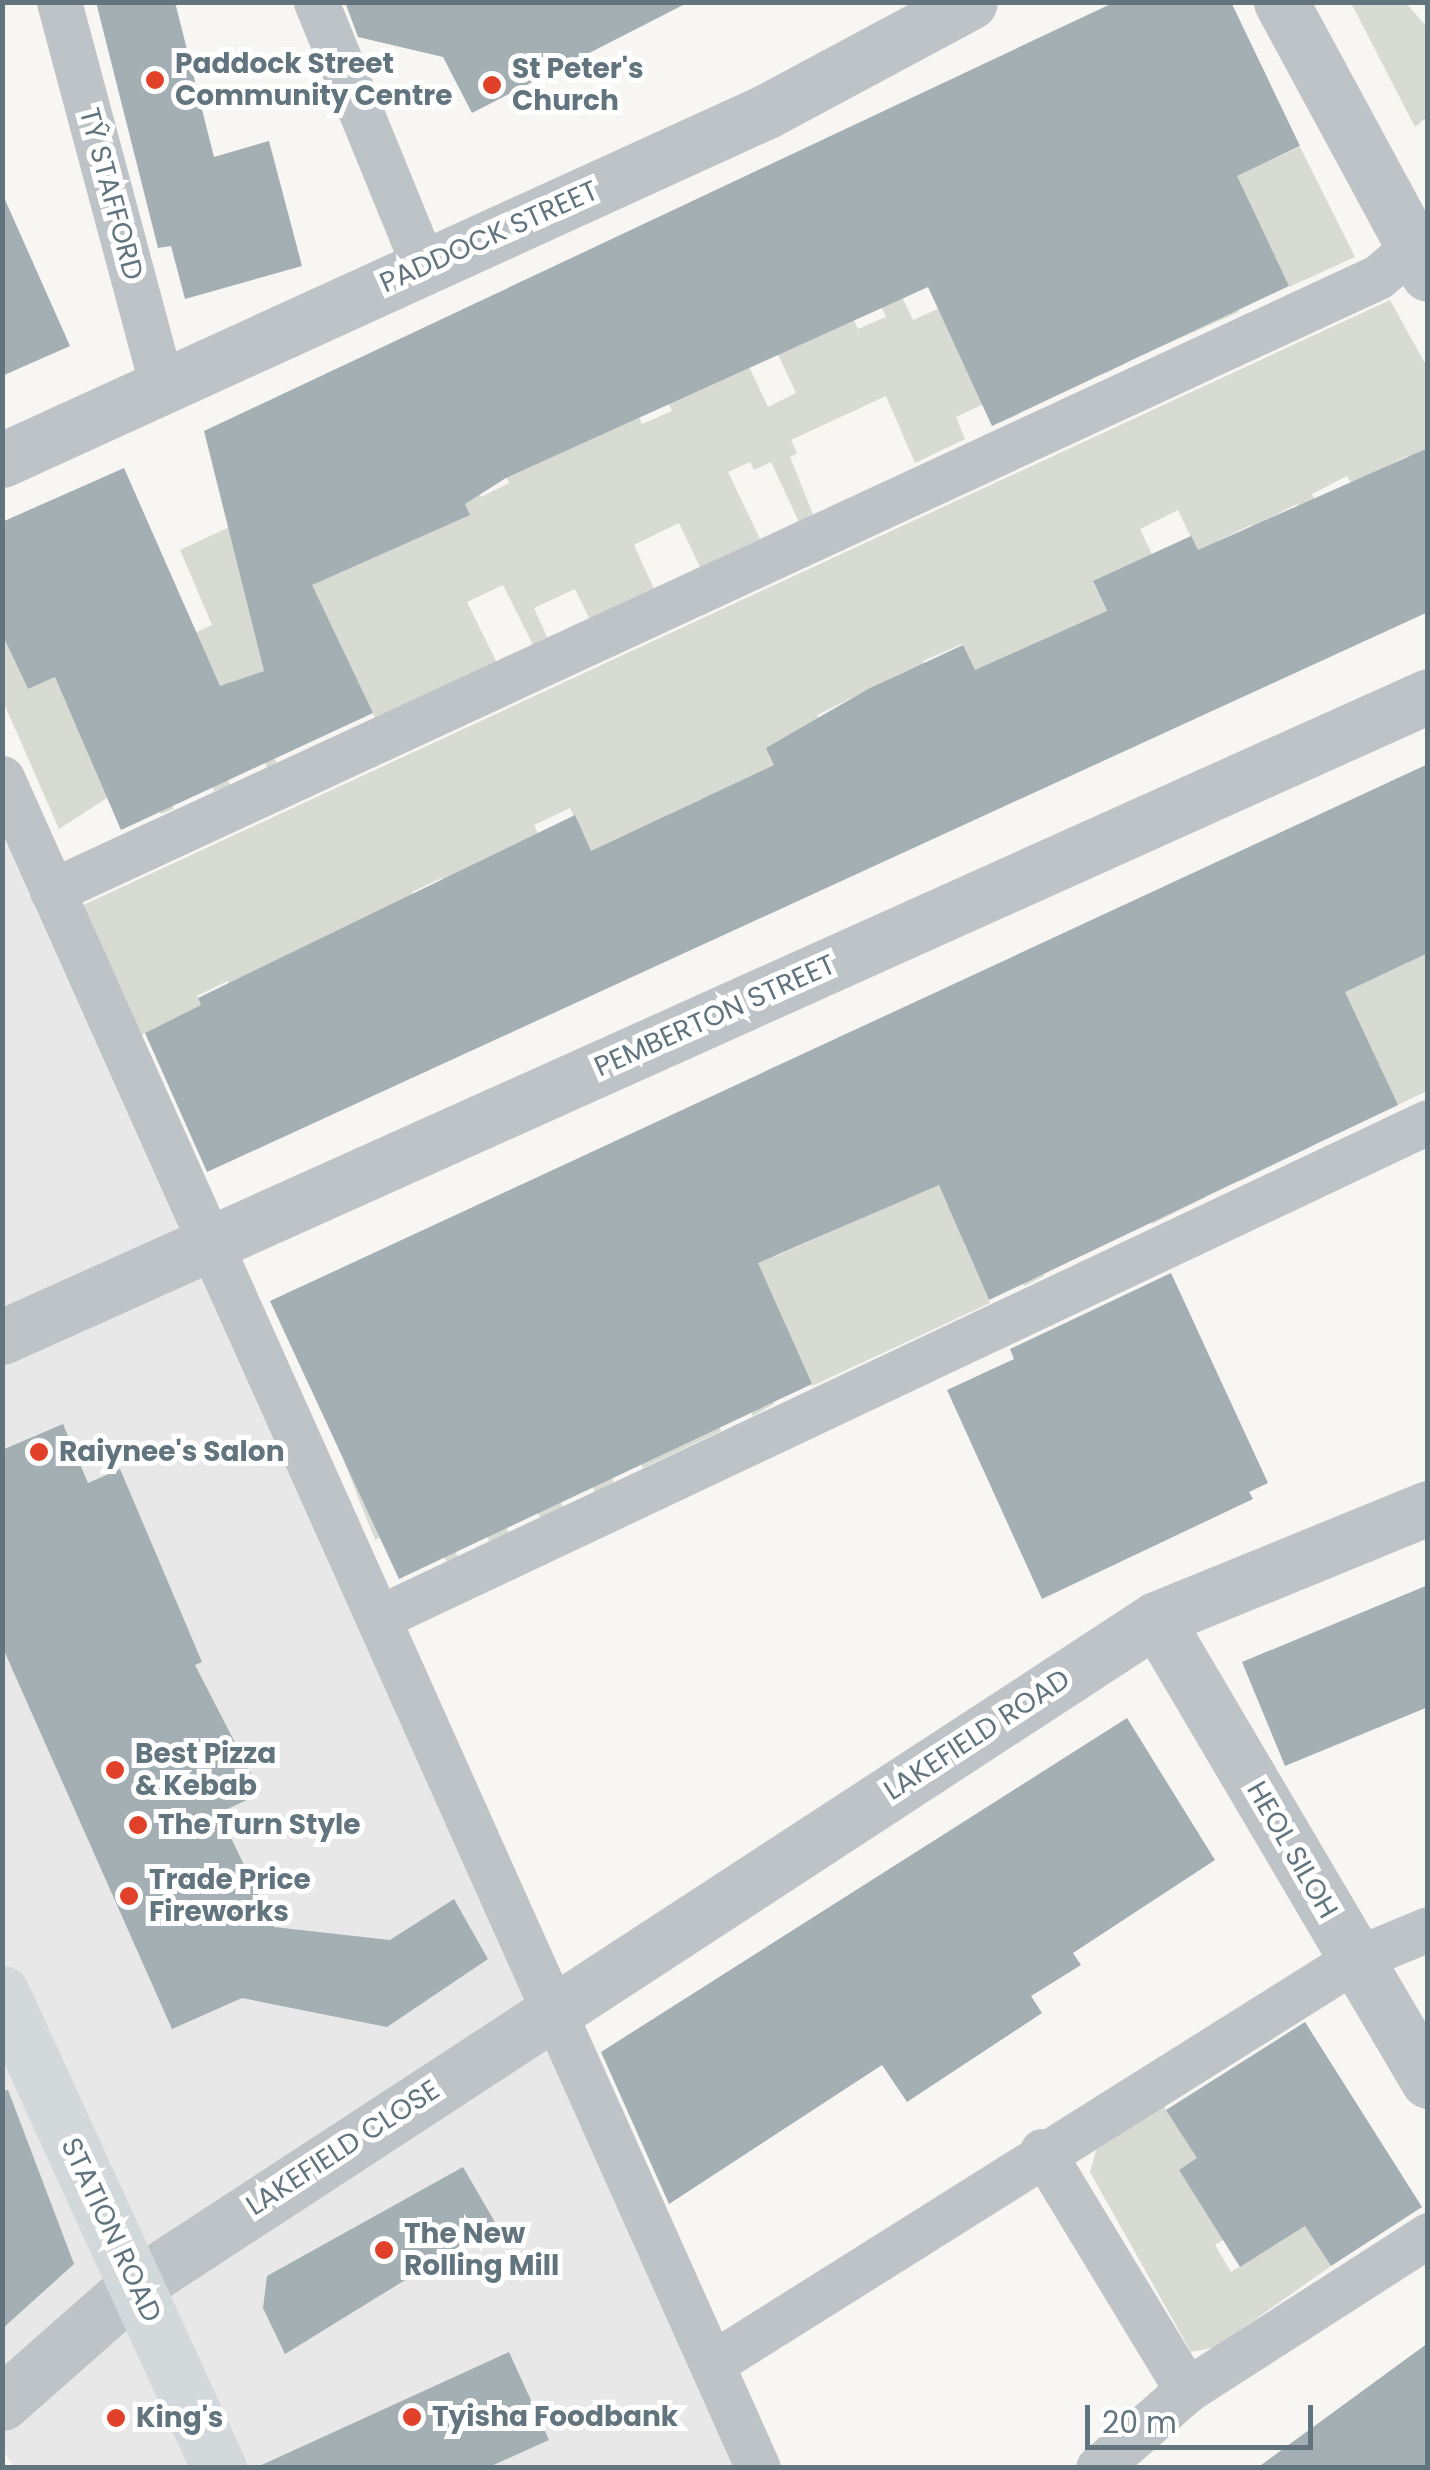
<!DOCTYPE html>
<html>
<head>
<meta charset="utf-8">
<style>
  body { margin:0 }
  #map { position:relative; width:1430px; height:2470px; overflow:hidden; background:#f7f6f3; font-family:Poppins,sans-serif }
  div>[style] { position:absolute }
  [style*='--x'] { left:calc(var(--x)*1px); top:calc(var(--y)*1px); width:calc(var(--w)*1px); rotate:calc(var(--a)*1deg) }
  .built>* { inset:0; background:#e7e8e7 }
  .green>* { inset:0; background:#d7dbd2 }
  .building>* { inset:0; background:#a4afb3 }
  .lane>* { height:45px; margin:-22.5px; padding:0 22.5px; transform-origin:22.5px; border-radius:22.5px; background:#bdc3c6 }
  .street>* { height:55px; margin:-27.5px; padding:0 27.5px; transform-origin:27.5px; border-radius:27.5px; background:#bdc3c6 }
  .secondary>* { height:55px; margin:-27.5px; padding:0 27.5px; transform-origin:27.5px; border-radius:27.5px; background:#d3d8db }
  .dots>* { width:28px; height:28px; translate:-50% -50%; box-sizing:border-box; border:5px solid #fff; border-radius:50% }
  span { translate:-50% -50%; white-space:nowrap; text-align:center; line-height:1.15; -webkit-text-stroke:10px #fff; paint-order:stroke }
  .poi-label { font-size:28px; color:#62757e; font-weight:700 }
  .left { translate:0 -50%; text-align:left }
  .street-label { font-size:28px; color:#62757e }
  .frame { position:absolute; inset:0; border:5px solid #62757e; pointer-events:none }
  .scale { position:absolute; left:1085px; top:2405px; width:228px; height:45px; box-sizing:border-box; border:5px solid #62757e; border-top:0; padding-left:12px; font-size:30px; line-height:35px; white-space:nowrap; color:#62757e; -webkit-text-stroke:8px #fff; paint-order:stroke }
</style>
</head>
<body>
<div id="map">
  <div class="built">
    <div style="clip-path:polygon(2px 834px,348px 1607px,741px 2467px,15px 2468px,3px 2451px)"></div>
  </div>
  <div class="green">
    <div style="clip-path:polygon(1351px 3px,1406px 3px,1427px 27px,1427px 117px,1415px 127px)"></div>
    <div style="clip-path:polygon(1300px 147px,1355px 257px,1289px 287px,1270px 246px,1219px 270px,1239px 312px,1160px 347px,1133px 289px,1096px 306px,1124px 364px,1106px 373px,1072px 301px,988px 346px,1019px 414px,999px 423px,988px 402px,956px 417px,965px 439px,915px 463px,886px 396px,791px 440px,797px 453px,790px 457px,813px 514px,799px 522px,771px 462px,754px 470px,750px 462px,728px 472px,760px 539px,700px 567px,679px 523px,634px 545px,654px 589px,590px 620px,575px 589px,534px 608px,548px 639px,533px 645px,503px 585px,467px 602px,497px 663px,375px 718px,351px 669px,247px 699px,277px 764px,267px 768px,235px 697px,197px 714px,230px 785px,214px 791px,201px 763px,161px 781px,174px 809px,161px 814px,135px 753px,107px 798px,59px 829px,3px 701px,2px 634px,28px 689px,55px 677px,63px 694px,212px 625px,180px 550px,447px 425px,481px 497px,509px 483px,474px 410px,605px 341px,642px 424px,672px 411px,636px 330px,713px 290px,768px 407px,796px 393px,749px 292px,825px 256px,858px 329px,886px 317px,853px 243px,873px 235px,913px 320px)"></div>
    <div style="clip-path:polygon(1390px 300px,1427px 367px,1427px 448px,1420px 452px,1427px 496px,1407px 456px,1369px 476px,1391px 556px,1347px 476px,1312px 494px,1352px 572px,1334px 581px,1297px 504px,1266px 520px,1302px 595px,1287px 601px,1251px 525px,1219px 540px,1254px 616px,1233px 626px,1178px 510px,1140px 529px,1194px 643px,1093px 582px,1134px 670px,1004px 732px,962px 644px,923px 661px,963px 750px,908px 670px,817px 715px,855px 797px,800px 820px,701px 799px,662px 818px,617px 905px,570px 808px,534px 825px,579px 922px,516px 844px,478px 862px,482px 966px,442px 878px,412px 892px,452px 980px,268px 1068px,228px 981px,197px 996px,236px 1079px,175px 1018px,141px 1035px,79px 907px)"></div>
    <div style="clip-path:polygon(1306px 916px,1388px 972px,1427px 953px,1427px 1091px,1345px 1130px,1318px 1072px,1282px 1088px,1310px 1147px,1238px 1182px,1225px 1154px,1193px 1168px,1206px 1197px,1152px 1224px,1124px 1162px,1020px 1216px,1044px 1276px,1024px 1286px,996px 1227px,964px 1243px,990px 1303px,812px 1386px,786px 1327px,749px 1343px,774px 1404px,753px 1416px,731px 1365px,698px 1380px,721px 1431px,643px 1468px,633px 1447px,604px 1460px,614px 1482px,595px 1492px,570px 1440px,539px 1455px,563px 1507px,541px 1519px,516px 1470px,486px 1483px,509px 1533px,490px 1543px,468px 1495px,437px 1508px,458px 1557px,446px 1561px,424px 1517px,375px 1540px,343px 1459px,717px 1190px,776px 1256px,860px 1219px)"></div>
    <div style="clip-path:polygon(1163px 2105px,1186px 2140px,1280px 2105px,1179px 2170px,1291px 2197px,1215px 2245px,1231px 2272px,1305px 2226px,1331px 2266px,1216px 2347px,1191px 2352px,1090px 2172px,1096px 2150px)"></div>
  </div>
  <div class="building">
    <div style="clip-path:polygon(96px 2px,175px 2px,214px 157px,269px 141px,302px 266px,185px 299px,171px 246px,158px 248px)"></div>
    <div style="clip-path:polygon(345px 2px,689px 2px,472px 113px,443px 57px,358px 37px)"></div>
    <div style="clip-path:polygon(1115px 2px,1231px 2px,1300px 146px,1237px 176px,1289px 286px,992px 426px,928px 287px,506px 478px,465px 504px,470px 515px,312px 585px,373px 713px,121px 830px,55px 677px,28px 689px,2px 634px,2px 522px,124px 468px,220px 686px,264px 671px,204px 431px)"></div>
    <div style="clip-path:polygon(2px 193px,70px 346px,2px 376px)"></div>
    <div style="clip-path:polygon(1428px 448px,1428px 612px,207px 1172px,145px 1033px,201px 1005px,198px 998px,575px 815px,591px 851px,774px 765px,766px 748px,868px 689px,963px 645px,975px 670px,1107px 611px,1093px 581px,1191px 536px,1198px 550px)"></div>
    <div style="clip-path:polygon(1428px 764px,1428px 953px,1345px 992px,1398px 1105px,989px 1300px,939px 1185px,758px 1263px,812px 1384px,399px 1579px,270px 1301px)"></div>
    <div style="clip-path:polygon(1171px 1273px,1268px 1483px,1249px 1492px,1253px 1499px,1042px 1599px,947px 1390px,1014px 1359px,1010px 1349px)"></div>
    <div style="clip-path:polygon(63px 1424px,88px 1483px,120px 1469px,202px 1662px,195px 1665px,261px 1793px,219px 1813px,274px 1927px,390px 1940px,454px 1899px,488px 1959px,387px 2027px,242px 1998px,172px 2029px,2px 1646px,2px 1450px)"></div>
    <div style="clip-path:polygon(1428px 1585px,1428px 1707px,1285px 1766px,1242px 1662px)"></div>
    <div style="clip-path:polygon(1127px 1718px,1215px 1860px,1073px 1953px,1081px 1965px,1031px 1996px,1042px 2013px,907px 2102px,882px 2065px,669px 2204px,601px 2052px)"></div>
    <div style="clip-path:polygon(1305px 2022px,1422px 2207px,1331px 2266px,1305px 2226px,1240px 2267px,1179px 2170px,1197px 2158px,1166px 2110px)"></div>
    <div style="clip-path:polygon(8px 2090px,74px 2264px,2px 2329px,2px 2091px)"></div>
    <div style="clip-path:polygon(463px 2167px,496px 2224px,285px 2354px,263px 2308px,267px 2276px)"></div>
    <div style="clip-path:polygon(1428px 2343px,1428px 2468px,1257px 2468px)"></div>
    <div style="clip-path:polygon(509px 2352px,549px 2440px,487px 2468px,255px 2468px)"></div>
  </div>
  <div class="lane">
    <div style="--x:59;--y:2;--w:399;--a:75"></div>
    <div style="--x:316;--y:2;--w:286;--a:67.8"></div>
    <div style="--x:2;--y:778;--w:1851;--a:65.9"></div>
    <div style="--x:52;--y:891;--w:1461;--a:-24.85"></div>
    <div style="--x:1378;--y:277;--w:66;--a:-40.7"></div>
    <div style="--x:378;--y:1618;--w:1161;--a:-25.29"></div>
    <div style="--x:1042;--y:2151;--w:280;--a:58.8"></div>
    <div style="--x:713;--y:2363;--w:759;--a:-32.14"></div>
    <div style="--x:1356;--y:1959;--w:78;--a:-22.6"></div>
    <div style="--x:1098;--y:2468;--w:118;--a:-41.2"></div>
    <div style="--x:1187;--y:2390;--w:287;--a:-32.7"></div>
  </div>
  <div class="street">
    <div style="--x:1281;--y:2;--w:309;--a:61.6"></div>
    <div style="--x:2;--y:460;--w:841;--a:-24.52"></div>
    <div style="--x:767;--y:111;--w:230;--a:-28.2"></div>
    <div style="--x:2;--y:1337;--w:1563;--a:-24.2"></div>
    <div style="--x:1156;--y:1619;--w:536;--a:59.51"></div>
    <div style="--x:2;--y:2403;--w:179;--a:-41.4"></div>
    <div style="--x:136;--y:2285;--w:1218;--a:-33.14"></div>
    <div style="--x:1156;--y:1619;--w:294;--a:-22.2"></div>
  </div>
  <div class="secondary">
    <div style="--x:2;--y:1993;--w:522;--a:65.45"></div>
  </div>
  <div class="dots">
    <div style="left:155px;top:80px;background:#e14129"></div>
    <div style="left:492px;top:85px;background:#e14129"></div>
    <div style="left:39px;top:1452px;background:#e14129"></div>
    <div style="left:115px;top:1770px;background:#e14129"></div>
    <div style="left:138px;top:1825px;background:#e14129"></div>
    <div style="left:129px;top:1896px;background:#e14129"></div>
    <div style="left:384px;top:2250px;background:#e14129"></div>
    <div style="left:412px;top:2417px;background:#e14129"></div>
    <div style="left:116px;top:2418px;background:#e14129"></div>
  </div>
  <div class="poi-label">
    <span class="left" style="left:175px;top:80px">Paddock Street<br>Community Centre</span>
    <span class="left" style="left:512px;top:85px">St Peter's<br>Church</span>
    <span class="left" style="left:59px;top:1452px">Raiynee's Salon</span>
    <span class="left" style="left:135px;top:1770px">Best Pizza<br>&amp; Kebab</span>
    <span class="left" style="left:158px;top:1825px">The Turn Style</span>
    <span class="left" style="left:149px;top:1896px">Trade Price<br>Fireworks</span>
    <span class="left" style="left:404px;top:2250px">The New<br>Rolling Mill</span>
    <span class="left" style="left:432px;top:2417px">Tyisha Foodbank</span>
    <span class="left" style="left:136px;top:2418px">King's</span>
  </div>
  <div class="street-label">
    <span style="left:111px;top:194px;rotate:75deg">TŶ STAFFORD</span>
    <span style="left:489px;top:237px;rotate:-24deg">PADDOCK STREET</span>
    <span style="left:715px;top:1016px;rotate:-24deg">PEMBERTON STREET</span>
    <span style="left:977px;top:1735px;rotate:-33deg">LAKEFIELD ROAD</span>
    <span style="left:1292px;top:1850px;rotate:60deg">HEOL SILOH</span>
    <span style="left:343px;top:2148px;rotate:-33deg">LAKEFIELD CLOSE</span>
    <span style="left:111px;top:2230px;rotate:65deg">STATION ROAD</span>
  </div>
  <div class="frame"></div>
  <div class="scale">20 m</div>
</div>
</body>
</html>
